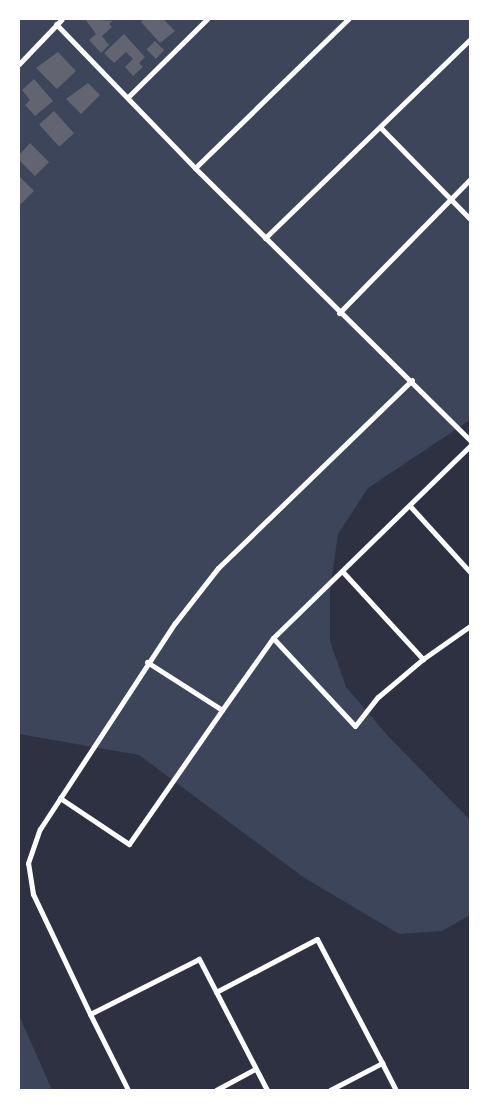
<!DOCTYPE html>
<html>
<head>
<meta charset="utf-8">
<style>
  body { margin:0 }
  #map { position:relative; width:489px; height:1109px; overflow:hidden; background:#2d3142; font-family:"Open Sans",sans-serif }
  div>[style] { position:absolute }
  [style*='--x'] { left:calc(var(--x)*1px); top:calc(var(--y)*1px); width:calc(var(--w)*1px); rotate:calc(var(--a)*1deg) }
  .green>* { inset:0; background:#3c4559 }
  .building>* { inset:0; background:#626471; transform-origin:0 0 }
  .minor>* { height:5px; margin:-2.5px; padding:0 2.5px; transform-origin:2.5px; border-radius:2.5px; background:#fff }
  span { translate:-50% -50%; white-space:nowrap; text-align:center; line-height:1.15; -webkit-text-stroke:4px #fff; paint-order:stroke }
  .frame { position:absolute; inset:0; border:20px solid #fff; pointer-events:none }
</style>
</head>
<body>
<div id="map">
  <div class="green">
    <div style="clip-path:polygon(19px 19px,470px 19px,470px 420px,368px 488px,338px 534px,330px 591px,330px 641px,346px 687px,389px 737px,470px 820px,470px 915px,442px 931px,399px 934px,303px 877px,139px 755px,19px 734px)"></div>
    <div style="clip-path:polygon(19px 1015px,52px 1090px,19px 1090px)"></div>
  </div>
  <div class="building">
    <div style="clip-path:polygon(85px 19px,113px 21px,109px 24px,112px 27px,102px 36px,109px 45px,101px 53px,89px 40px,96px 34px)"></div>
    <div style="clip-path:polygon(144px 19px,163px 19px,175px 31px,160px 43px,141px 22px)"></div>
    <div style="clip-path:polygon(124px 34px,145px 57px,139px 63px,143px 67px,133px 76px,125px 67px,133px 59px,126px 52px,114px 63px,104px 53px)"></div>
    <div style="left:155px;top:41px;width:13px;height:12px;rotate:45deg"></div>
    <div style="clip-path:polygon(58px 52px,76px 71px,57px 89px,36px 68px)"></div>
    <div style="clip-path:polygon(34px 79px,53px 101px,35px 116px,25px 105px,30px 100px,22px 90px)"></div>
    <div style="clip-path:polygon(88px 83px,100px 95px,81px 114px,66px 99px)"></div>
    <div style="left:54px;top:111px;width:30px;height:20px;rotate:48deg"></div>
    <div style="clip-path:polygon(30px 143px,49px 162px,35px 176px,19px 160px,19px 155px)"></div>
    <div style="clip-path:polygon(19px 176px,34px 191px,21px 204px,19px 202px)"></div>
  </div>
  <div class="minor">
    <div style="--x:56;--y:24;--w:200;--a:46"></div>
    <div style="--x:195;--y:168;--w:387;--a:44.7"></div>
    <div style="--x:19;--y:64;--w:62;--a:-46.3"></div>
    <div style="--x:129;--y:96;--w:110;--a:-44.6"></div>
    <div style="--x:381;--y:128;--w:127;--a:45.6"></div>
    <div style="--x:195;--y:168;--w:214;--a:-44.2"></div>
    <div style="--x:265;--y:238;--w:286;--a:-44.1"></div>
    <div style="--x:339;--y:313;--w:187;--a:-45.6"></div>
    <div style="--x:410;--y:506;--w:89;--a:47.7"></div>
    <div style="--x:342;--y:571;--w:120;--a:47.4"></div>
    <div style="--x:423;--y:659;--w:57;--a:-35.1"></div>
    <div style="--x:273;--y:638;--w:120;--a:47"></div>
    <div style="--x:355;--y:726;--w:37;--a:-52"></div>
    <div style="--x:378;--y:697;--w:59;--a:-40.2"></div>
    <div style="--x:147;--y:662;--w:89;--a:32.6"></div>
    <div style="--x:222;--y:710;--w:88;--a:-54.7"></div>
    <div style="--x:273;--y:638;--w:275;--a:-44.3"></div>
    <div style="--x:60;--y:798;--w:83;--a:33.7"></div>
    <div style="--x:129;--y:844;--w:163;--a:-55.2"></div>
    <div style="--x:216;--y:992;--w:114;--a:-27.7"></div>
    <div style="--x:317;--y:939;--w:140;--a:62.3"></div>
    <div style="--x:90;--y:1014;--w:85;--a:63.4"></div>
    <div style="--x:216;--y:1090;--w:44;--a:-28.3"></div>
    <div style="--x:267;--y:1090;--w:148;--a:-117.4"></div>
    <div style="--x:199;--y:959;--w:122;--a:153.2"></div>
    <div style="--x:90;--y:1014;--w:133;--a:-115.4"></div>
    <div style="--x:33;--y:894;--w:31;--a:-99"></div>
    <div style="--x:28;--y:863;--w:36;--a:-71"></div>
    <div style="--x:40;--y:829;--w:246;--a:-56.8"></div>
    <div style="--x:175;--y:623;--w:70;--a:-52"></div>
    <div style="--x:218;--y:568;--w:270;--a:-44.1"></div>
    <div style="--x:330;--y:1090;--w:59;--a:-27.4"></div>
    <div style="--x:382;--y:1063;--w:30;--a:63"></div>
  </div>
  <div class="frame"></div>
</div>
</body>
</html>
